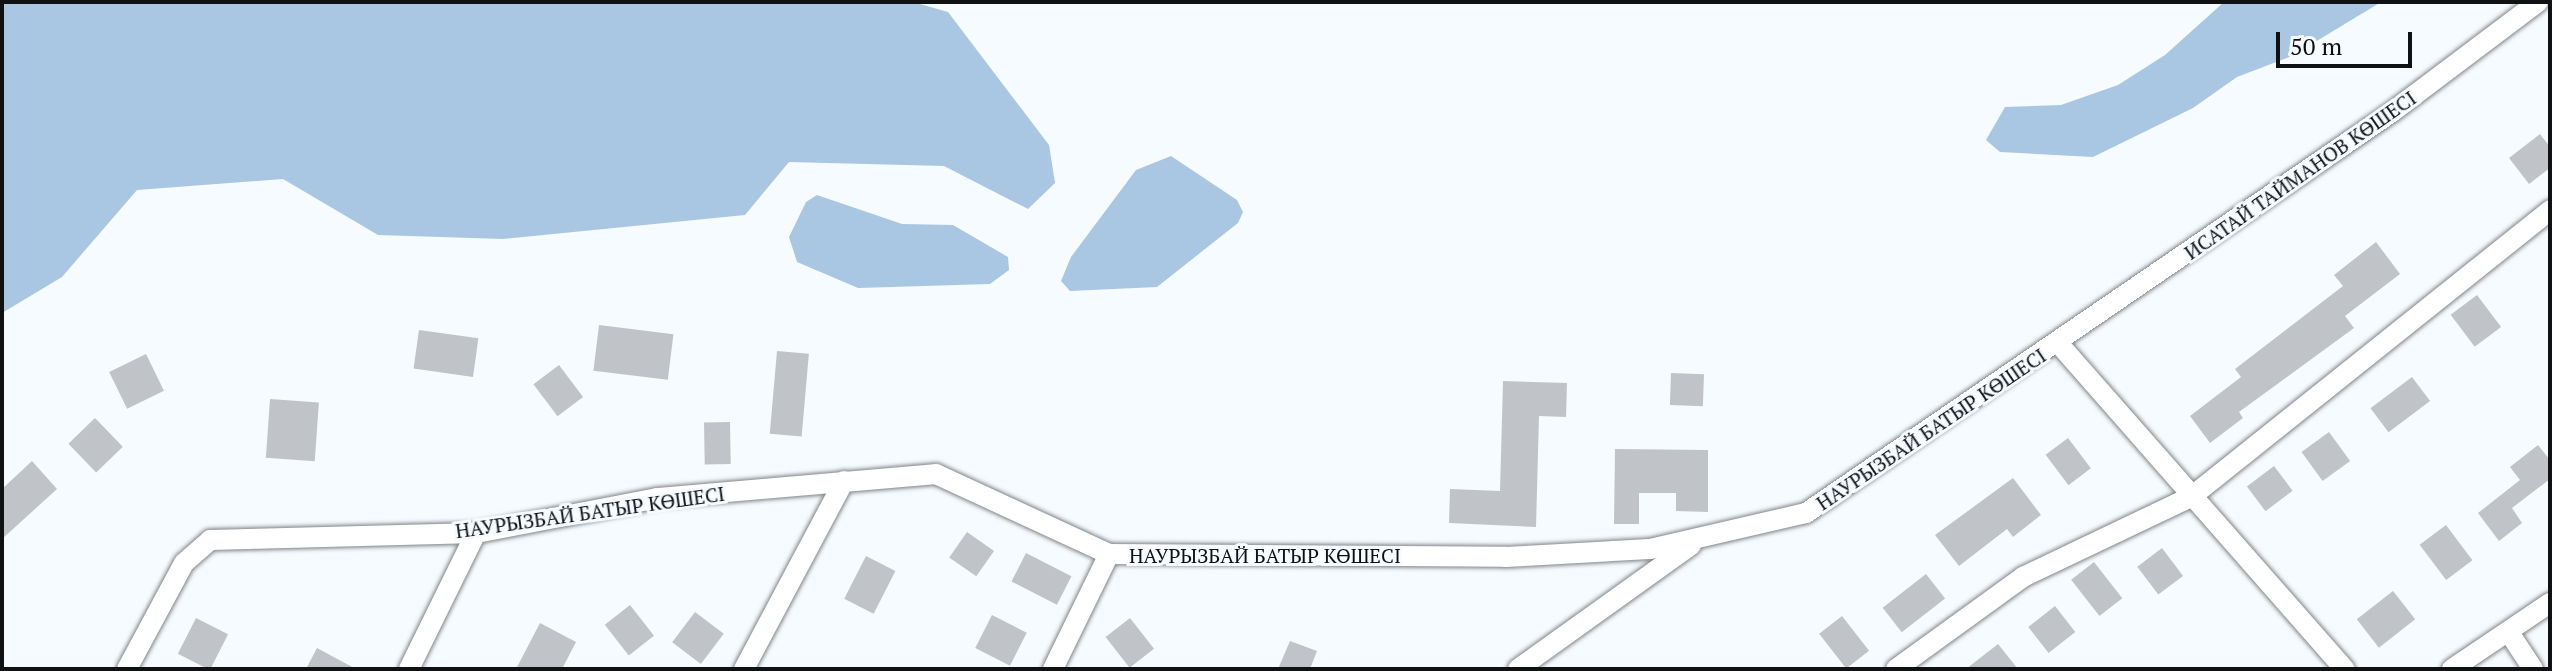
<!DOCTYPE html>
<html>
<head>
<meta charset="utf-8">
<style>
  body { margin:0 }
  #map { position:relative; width:2552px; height:671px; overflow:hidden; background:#f6fbff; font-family:"PT Serif",serif }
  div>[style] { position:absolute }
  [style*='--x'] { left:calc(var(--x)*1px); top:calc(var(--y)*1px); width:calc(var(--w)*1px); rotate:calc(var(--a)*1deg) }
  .water>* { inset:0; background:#a9c7e2 }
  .building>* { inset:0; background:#c0c4c8; transform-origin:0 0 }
  .roads { filter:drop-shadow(0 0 2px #808589) drop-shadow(0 0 2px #808589) }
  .minor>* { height:20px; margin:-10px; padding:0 10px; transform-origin:10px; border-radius:10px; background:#fff }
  span { translate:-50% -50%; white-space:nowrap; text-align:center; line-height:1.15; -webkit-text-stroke:6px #f6fbff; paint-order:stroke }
  .street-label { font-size:20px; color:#101113 }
  .frame { position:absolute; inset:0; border:4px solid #101113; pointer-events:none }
  .scale { position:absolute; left:2276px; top:32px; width:136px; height:36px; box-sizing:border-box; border:4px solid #101113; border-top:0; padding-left:10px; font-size:24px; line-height:28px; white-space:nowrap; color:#101113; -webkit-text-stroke:6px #f6fbff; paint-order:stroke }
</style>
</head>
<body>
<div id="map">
  <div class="water">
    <div style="clip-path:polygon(2px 2px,913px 2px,948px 12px,1049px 145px,1055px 183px,1028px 209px,944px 166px,789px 162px,745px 215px,503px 239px,378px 235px,283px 179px,137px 190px,62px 277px,2px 313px)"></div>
    <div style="clip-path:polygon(2224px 2px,2381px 2px,2292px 56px,2237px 77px,2193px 108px,2093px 157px,2000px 152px,1986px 140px,2005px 107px,2061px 105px,2118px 85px,2165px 55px)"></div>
    <div style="clip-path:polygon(1171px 156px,1237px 200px,1243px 212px,1238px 223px,1157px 287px,1070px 291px,1061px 281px,1071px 257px,1136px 170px)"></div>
    <div style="clip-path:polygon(817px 195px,902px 224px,953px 225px,1008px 257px,1009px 270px,990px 284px,858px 288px,797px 262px,789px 237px,806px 202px)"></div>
  </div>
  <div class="building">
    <div style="clip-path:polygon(2540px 134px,2550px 147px,2550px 168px,2529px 184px,2509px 158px)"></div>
    <div style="clip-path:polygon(2376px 242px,2400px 274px,2345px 316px,2354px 328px,2239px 412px,2243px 418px,2210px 443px,2190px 416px,2241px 377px,2235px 369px,2343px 286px,2334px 275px)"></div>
    <div style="left:2477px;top:295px;width:40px;height:33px;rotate:53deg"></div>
    <div style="left:599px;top:325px;width:75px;height:46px;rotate:7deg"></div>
    <div style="left:419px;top:330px;width:60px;height:39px;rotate:8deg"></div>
    <div style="left:777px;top:351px;width:32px;height:83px;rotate:5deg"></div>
    <div style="left:146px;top:354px;width:41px;height:41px;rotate:64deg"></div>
    <div style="left:559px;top:365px;width:40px;height:32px;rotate:53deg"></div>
    <div style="left:1671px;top:373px;width:33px;height:32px;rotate:2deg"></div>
    <div style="left:2412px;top:377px;width:30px;height:52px;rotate:53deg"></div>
    <div style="clip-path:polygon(1503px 381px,1567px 383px,1566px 417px,1539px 416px,1536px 527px,1449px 523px,1450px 489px,1500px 491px)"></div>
    <div style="left:270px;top:399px;width:49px;height:59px;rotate:4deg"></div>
    <div style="left:95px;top:418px;width:40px;height:37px;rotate:46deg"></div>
    <div style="left:730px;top:422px;width:42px;height:26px;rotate:89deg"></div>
    <div style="left:2329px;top:432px;width:36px;height:34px;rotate:54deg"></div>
    <div style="left:2068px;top:438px;width:38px;height:28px;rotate:53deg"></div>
    <div style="clip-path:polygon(2538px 445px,2550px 460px,2550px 479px,2512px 508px,2522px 523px,2499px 541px,2478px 513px,2520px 480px,2510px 467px)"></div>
    <div style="clip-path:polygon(1615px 449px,1708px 450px,1708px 512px,1676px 511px,1676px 493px,1639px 493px,1639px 524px,1614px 524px)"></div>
    <div style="clip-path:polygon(32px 461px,57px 489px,2px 539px,2px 489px)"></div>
    <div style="left:2274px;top:466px;width:31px;height:34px;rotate:53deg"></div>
    <div style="clip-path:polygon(2013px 478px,2041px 515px,2013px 537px,2007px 529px,1959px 566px,1935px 535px)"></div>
    <div style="left:2446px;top:525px;width:44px;height:33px;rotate:53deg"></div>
    <div style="left:967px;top:532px;width:33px;height:31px;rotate:35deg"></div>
    <div style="left:2162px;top:548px;width:35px;height:31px;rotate:53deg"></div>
    <div style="left:1026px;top:553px;width:51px;height:32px;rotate:27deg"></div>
    <div style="left:866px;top:556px;width:33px;height:48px;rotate:27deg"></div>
    <div style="left:2094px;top:562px;width:46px;height:29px;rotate:52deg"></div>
    <div style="left:1926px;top:574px;width:31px;height:55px;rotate:52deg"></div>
    <div style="left:2393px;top:591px;width:36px;height:46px;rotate:52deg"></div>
    <div style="left:630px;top:605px;width:39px;height:32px;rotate:52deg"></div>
    <div style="left:2055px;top:606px;width:33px;height:34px;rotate:52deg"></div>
    <div style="left:695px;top:612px;width:36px;height:38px;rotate:37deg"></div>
    <div style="left:992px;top:615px;width:39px;height:37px;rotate:27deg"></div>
    <div style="left:1842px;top:616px;width:44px;height:29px;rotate:52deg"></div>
    <div style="left:196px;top:618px;width:36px;height:40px;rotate:27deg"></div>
    <div style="left:1130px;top:618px;width:39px;height:31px;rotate:52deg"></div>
    <div style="clip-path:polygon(540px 623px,576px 642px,562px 669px,516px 669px)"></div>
    <div style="clip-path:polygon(1290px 641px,1317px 651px,1310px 669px,1278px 669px)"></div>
    <div style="clip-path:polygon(1998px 644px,2018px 669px,1966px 669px)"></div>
    <div style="clip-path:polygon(317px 648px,356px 669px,306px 669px)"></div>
  </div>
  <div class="roads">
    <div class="minor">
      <div style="--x:2059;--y:344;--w:433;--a:48.7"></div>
      <div style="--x:2510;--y:634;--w:42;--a:56.7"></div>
      <div style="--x:127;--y:669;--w:120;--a:-61.7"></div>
      <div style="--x:184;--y:563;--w:35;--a:-41"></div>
      <div style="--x:210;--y:540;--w:266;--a:-1.5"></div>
      <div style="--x:476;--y:533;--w:184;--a:-10.9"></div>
      <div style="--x:657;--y:498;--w:280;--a:-4.9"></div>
      <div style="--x:936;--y:474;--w:191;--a:24.8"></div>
      <div style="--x:1109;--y:554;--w:397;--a:0.4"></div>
      <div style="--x:1506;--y:557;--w:144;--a:-3.2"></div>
      <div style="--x:1650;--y:549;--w:160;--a:-13"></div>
      <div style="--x:1806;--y:513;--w:710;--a:-34.38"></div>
      <div style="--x:2392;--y:112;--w:183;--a:-37"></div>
      <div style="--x:409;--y:669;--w:152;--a:-63.8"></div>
      <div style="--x:744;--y:669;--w:213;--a:-62"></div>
      <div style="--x:1053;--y:669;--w:128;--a:-64"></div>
      <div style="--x:1518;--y:669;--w:213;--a:-35.6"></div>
      <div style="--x:1896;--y:669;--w:157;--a:-35.9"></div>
      <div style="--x:2023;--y:577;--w:186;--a:-25.5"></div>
      <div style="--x:2191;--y:497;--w:460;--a:-38.6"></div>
      <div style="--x:2452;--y:669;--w:118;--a:-34"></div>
    </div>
  </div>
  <div class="street-label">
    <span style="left:2300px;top:175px;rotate:-35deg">ИСАТАЙ ТАЙМАНОВ КӨШЕСІ</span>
    <span style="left:1931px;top:429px;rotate:-34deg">НАУРЫЗБАЙ БАТЫР КӨШЕСІ</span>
    <span style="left:590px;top:512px;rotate:-8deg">НАУРЫЗБАЙ БАТЫР КӨШЕСІ</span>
    <span style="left:1265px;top:555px">НАУРЫЗБАЙ БАТЫР КӨШЕСІ</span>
  </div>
  <div class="frame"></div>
  <div class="scale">50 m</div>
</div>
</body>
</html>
